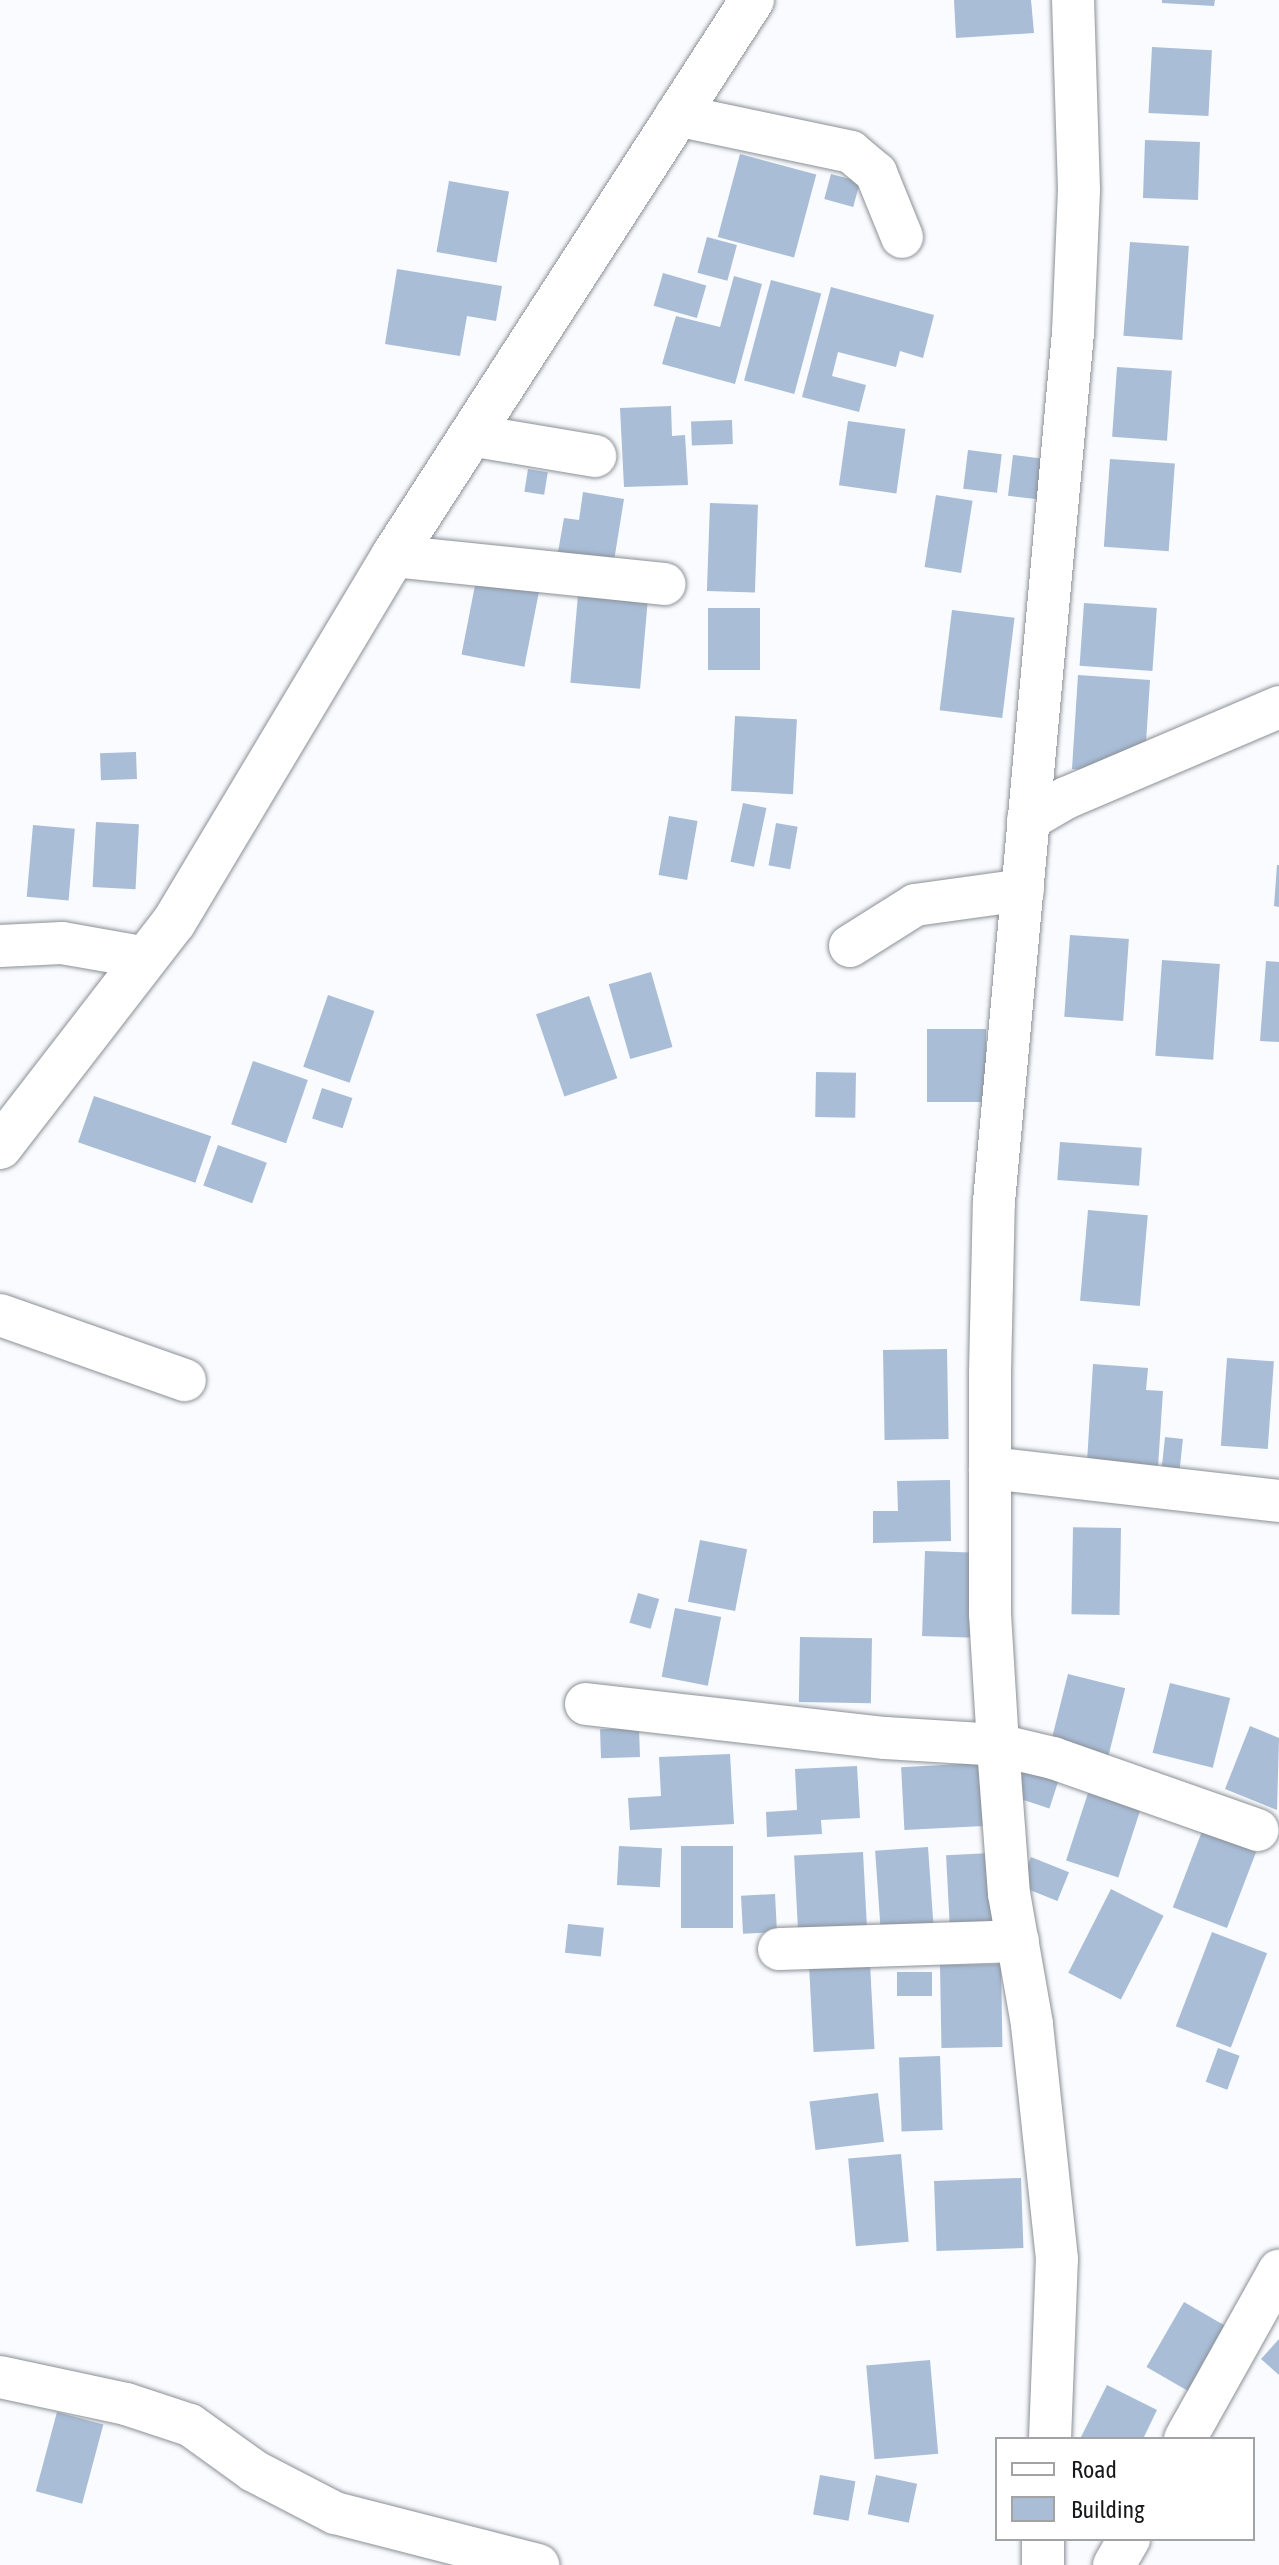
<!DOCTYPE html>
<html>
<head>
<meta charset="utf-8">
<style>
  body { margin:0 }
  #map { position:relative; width:1279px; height:2565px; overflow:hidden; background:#f9fbfe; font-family:"Asap Condensed",sans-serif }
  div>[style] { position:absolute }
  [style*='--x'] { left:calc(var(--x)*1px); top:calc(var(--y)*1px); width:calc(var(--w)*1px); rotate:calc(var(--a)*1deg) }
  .building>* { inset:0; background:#a9bdd7; transform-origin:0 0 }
  .roads { filter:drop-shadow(0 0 2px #8b9096) drop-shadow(0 0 2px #8b9096) }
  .street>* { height:42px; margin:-21px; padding:0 21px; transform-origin:21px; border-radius:21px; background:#fff }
  .secondary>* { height:44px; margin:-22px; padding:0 22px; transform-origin:22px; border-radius:22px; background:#fff }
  span { translate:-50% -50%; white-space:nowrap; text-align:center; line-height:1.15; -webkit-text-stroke:7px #fff; paint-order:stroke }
  .legend { position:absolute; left:995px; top:2437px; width:260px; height:104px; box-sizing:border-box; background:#fff; border:2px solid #a2a3a4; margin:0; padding:10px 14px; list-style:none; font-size:24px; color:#17191b }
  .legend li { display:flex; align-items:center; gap:16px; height:40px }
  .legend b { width:40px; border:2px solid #a2a3a4 }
</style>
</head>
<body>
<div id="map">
  <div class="building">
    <div style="clip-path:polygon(954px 0,1031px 0,1034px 33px,956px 38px)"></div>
    <div style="clip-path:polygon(1162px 0,1215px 0,1214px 6px,1162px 3px)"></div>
    <div style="left:1152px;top:47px;width:60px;height:66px;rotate:3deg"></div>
    <div style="left:1145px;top:140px;width:55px;height:58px;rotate:2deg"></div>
    <div style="left:740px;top:154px;width:79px;height:86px;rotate:15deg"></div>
    <div style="left:831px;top:174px;width:30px;height:26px;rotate:15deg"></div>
    <div style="left:449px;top:181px;width:61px;height:72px;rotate:10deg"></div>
    <div style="left:707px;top:237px;width:31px;height:37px;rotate:15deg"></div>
    <div style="left:1130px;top:242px;width:59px;height:94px;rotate:4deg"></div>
    <div style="clip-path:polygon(397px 269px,502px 286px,496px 321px,467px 316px,460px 356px,385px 344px)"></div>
    <div style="left:663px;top:273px;width:45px;height:34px;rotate:16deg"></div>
    <div style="clip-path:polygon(734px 276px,762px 284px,735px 384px,662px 364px,676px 316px,720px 327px)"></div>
    <div style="left:771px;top:280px;width:52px;height:104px;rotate:15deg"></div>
    <div style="clip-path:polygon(831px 287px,934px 315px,923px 358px,900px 351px,896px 367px,838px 352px,832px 376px,866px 385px,859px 412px,802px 397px)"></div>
    <div style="left:1117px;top:367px;width:55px;height:70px;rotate:4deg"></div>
    <div style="clip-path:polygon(671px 406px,672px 436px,685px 435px,688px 485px,624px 487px,620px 408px)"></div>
    <div style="left:732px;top:420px;width:24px;height:41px;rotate:88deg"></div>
    <div style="left:848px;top:421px;width:58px;height:65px;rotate:8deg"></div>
    <div style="left:968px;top:450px;width:34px;height:39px;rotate:7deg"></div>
    <div style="left:1013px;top:455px;width:38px;height:41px;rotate:7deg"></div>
    <div style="left:1110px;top:459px;width:65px;height:88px;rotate:4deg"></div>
    <div style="left:528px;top:469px;width:20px;height:23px;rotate:9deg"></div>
    <div style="clip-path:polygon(583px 492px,624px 499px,614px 561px,558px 552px,564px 518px,579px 520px)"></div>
    <div style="left:936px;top:495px;width:37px;height:73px;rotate:9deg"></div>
    <div style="left:710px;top:503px;width:48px;height:88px;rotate:2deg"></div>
    <div style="left:477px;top:575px;width:64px;height:81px;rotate:11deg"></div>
    <div style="left:578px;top:595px;width:70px;height:88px;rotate:5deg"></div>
    <div style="left:1084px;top:603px;width:73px;height:63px;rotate:4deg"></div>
    <div style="left:708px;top:608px;width:52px;height:62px"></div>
    <div style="left:952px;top:610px;width:63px;height:101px;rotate:7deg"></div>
    <div style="clip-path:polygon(1078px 675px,1150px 680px,1145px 759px,1109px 771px,1072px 769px)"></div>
    <div style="left:735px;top:716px;width:62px;height:75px;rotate:3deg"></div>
    <div style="left:136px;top:752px;width:27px;height:36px;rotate:88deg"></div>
    <div style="left:743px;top:803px;width:24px;height:60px;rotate:12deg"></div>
    <div style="left:669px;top:816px;width:29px;height:60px;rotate:10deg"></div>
    <div style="left:96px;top:822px;width:43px;height:65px;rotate:3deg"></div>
    <div style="left:776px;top:823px;width:22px;height:43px;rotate:10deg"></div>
    <div style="left:33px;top:825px;width:42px;height:72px;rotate:5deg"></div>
    <div style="clip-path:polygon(1277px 865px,1279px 865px,1279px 907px,1274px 906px)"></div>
    <div style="left:1070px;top:935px;width:59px;height:82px;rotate:4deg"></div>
    <div style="left:1162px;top:960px;width:58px;height:96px;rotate:4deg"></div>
    <div style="clip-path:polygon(1266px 961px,1279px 962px,1279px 1042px,1260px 1041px)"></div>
    <div style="left:651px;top:972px;width:78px;height:44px;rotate:74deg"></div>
    <div style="left:328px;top:995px;width:49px;height:76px;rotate:19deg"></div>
    <div style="left:589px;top:996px;width:87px;height:56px;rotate:71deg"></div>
    <div style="left:927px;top:1029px;width:59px;height:73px"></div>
    <div style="left:253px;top:1061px;width:58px;height:67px;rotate:19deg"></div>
    <div style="left:816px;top:1072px;width:40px;height:45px;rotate:1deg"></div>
    <div style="left:322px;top:1088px;width:32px;height:32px;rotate:18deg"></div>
    <div style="left:94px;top:1096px;width:124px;height:49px;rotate:19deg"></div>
    <div style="left:1060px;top:1142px;width:82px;height:38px;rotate:4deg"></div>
    <div style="left:218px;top:1145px;width:52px;height:43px;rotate:20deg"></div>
    <div style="left:1088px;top:1210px;width:60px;height:91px;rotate:5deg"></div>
    <div style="left:947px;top:1349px;width:90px;height:64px;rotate:89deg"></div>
    <div style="left:1227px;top:1358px;width:47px;height:88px;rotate:4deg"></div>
    <div style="clip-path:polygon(1093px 1364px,1148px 1368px,1146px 1390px,1163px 1391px,1158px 1467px,1087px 1462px)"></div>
    <div style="left:1165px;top:1437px;width:18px;height:32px;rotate:6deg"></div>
    <div style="clip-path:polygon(950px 1480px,951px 1541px,873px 1543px,873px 1511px,898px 1511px,897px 1481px)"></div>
    <div style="left:1121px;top:1528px;width:87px;height:48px;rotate:91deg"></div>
    <div style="left:700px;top:1540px;width:48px;height:63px;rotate:11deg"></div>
    <div style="left:925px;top:1551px;width:53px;height:85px;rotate:2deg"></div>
    <div style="left:638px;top:1593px;width:22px;height:31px;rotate:16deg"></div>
    <div style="left:675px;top:1608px;width:47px;height:70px;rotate:11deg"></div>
    <div style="left:800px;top:1637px;width:72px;height:65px;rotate:1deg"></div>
    <div style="left:1068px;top:1674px;width:59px;height:80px;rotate:14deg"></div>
    <div style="left:1170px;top:1683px;width:62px;height:72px;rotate:14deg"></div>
    <div style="clip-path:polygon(1250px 1726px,1279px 1738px,1277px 1810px,1225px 1789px)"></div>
    <div style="left:639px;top:1728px;width:29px;height:39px;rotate:88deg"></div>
    <div style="clip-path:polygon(730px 1754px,734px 1824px,630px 1830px,628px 1798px,661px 1796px,659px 1757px)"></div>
    <div style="left:980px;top:1763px;width:63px;height:79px;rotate:87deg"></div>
    <div style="left:1026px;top:1764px;width:36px;height:35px;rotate:18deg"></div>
    <div style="clip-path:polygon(857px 1766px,860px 1818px,821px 1820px,822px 1834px,767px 1837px,766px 1812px,797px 1810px,795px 1769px)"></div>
    <div style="left:1088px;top:1793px;width:55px;height:71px;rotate:18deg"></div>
    <div style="left:1204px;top:1826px;width:58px;height:87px;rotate:21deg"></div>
    <div style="left:619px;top:1846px;width:43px;height:39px;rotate:3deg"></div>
    <div style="left:681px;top:1846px;width:52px;height:82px"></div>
    <div style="left:928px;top:1847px;width:88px;height:53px;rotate:86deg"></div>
    <div style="left:863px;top:1852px;width:82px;height:69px;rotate:87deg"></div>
    <div style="left:991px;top:1853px;width:80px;height:45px;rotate:87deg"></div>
    <div style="left:1031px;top:1857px;width:41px;height:31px;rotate:22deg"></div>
    <div style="left:1111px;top:1889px;width:59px;height:94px;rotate:27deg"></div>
    <div style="left:775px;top:1894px;width:38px;height:34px;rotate:87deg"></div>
    <div style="left:568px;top:1924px;width:36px;height:29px;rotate:6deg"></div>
    <div style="left:1212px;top:1932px;width:59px;height:101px;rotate:21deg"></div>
    <div style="left:870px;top:1963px;width:86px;height:61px;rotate:87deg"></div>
    <div style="left:1001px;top:1964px;width:83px;height:61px;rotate:89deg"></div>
    <div style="left:932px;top:1972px;width:24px;height:35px;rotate:90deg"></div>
    <div style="left:1218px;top:2048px;width:23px;height:36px;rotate:20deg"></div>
    <div style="left:940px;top:2056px;width:74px;height:41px;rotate:88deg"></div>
    <div style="left:878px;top:2093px;width:49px;height:69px;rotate:83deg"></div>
    <div style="left:901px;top:2154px;width:88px;height:53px;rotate:85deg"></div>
    <div style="left:1021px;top:2178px;width:70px;height:87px;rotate:88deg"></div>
    <div style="left:1184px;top:2302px;width:50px;height:75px;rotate:30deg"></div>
    <div style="clip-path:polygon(1279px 2339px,1279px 2375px,1261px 2359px)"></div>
    <div style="left:930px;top:2360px;width:94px;height:64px;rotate:85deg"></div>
    <div style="clip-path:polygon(1107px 2385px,1157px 2410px,1143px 2439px,1080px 2439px)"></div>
    <div style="left:57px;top:2412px;width:48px;height:82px;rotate:15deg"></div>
    <div style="left:820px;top:2475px;width:36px;height:40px;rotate:10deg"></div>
    <div style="left:876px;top:2475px;width:42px;height:40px;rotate:12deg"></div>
  </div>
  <div class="roads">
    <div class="street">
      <div style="--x:676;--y:115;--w:179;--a:11.9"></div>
      <div style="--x:851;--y:152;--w:33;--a:40"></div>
      <div style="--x:876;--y:173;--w:69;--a:67.9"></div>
      <div style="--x:470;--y:435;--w:127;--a:9.5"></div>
      <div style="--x:393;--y:556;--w:273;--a:5.9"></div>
      <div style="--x:1028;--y:820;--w:44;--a:-30.1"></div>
      <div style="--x:1066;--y:798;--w:232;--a:-23.1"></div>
      <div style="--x:0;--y:946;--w:62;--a:-2.8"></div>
      <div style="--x:62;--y:943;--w:86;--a:10"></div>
      <div style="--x:850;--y:946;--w:77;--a:-32.2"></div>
      <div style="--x:915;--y:905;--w:109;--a:-7.9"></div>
      <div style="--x:0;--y:1315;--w:196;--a:19.4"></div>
      <div style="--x:990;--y:1468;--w:291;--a:6.5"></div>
      <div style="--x:586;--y:1704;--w:301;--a:6.5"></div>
      <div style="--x:885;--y:1738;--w:113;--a:3.5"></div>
      <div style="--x:998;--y:1745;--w:57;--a:13.3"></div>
      <div style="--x:1053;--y:1758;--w:217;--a:19.4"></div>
      <div style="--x:779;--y:1949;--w:239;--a:-1.9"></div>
      <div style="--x:0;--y:2377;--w:129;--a:12.1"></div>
      <div style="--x:126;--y:2404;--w:67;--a:18.2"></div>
      <div style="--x:190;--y:2425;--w:79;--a:35.7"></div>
      <div style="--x:254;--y:2471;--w:91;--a:27.4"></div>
      <div style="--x:335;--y:2513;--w:210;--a:14.4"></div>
      <div style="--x:1050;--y:2439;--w:180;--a:-87.8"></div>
      <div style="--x:1057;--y:2259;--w:236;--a:-96.1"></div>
      <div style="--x:1032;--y:2024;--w:132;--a:-100"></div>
      <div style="--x:1009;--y:1894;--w:133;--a:-94.3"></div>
      <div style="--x:999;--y:1761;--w:147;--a:-93.5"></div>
      <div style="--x:990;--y:1614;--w:242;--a:-90"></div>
      <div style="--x:990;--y:1372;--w:170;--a:-88.7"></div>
      <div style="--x:994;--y:1202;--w:873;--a:-84.81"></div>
      <div style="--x:1073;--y:333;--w:143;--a:-87.6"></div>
      <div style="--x:1079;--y:190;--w:190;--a:-91.8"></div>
      <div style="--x:1185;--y:2439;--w:193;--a:-60.8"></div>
      <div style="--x:1043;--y:2539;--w:26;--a:90"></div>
      <div style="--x:1114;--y:2565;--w:30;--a:-60"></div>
    </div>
    <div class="secondary">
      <div style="--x:0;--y:1147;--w:284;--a:-52.3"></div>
      <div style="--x:174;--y:922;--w:427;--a:-59.1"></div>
      <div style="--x:393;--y:556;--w:662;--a:-57.15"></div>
    </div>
  </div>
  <ul class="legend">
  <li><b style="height:10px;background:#fff"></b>Road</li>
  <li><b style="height:22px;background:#a9bdd7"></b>Building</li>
  </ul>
</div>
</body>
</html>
